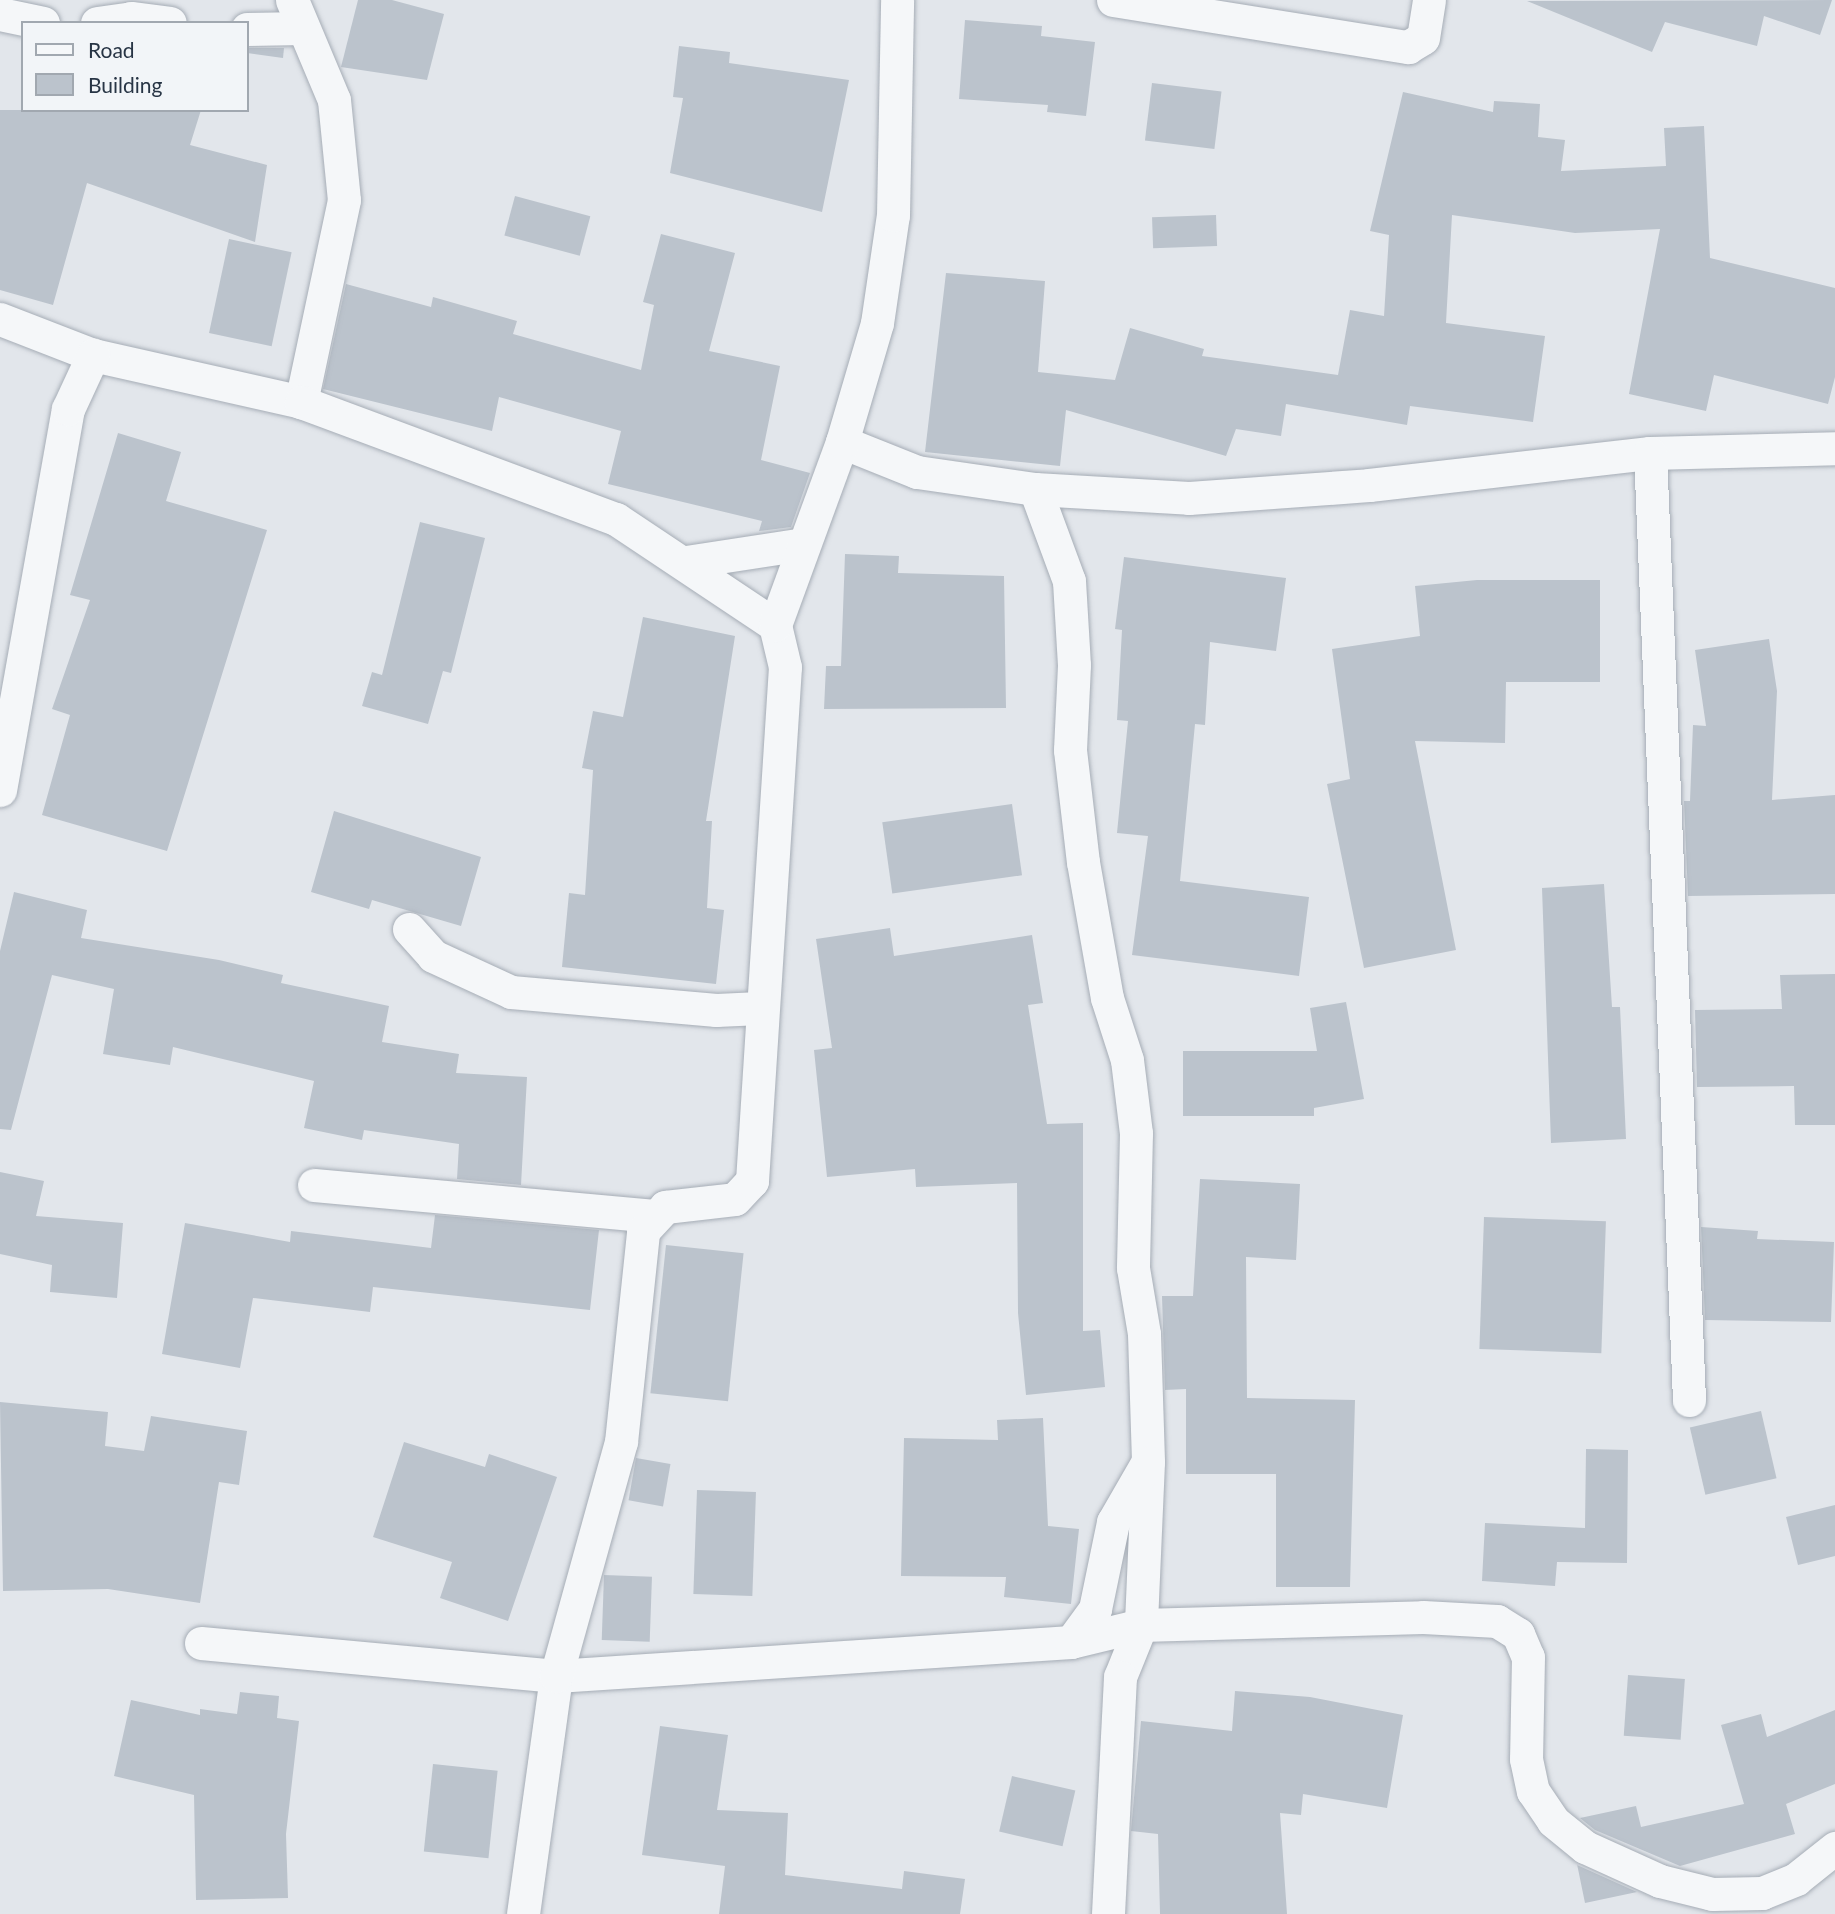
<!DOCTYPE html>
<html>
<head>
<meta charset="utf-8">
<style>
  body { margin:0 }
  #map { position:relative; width:1835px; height:1914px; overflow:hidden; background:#e2e6eb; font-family:Lato,sans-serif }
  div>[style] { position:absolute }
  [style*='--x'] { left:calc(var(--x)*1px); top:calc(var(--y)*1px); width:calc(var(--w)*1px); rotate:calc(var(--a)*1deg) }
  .building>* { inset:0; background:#bbc3cc; transform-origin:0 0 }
  .roads { filter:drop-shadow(0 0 2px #a6adb6) drop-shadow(0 0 2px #a6adb6) }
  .minor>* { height:33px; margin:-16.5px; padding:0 16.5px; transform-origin:16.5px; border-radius:16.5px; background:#f5f7f9 }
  span { translate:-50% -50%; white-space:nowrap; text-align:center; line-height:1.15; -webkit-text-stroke:5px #f2f5f8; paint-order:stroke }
  .legend { position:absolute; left:21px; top:21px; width:228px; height:91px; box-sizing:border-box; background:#f2f5f8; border:2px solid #a1a8b0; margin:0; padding:9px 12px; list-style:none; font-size:21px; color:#283545 }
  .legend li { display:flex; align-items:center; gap:14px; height:35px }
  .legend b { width:35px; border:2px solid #a1a8b0 }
</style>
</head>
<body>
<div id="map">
  <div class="building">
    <div style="clip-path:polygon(358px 0,392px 0,444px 14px,427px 80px,341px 67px)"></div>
    <div style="clip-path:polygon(1832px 0,1820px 35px,1764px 16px,1757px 46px,1665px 22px,1652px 52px,1527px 1px)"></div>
    <div style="clip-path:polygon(965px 20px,1042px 26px,1041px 36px,1095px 42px,1086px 116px,1047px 112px,1048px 105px,959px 99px)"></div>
    <div style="clip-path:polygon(679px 46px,730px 52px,729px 63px,849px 80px,822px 212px,670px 173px,683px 98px,673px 97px)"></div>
    <div style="clip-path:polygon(247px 48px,284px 48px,283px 58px,247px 53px)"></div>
    <div style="left:1152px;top:83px;width:70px;height:58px;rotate:7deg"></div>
    <div style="clip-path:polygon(1403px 92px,1493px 112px,1494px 101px,1540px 104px,1538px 137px,1565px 140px,1561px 171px,1666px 166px,1664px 128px,1704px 126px,1710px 258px,1835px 288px,1835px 377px,1828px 404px,1714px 375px,1706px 411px,1629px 394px,1660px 229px,1575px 233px,1452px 215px,1446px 323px,1545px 336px,1533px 422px,1410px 406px,1407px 425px,1286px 404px,1281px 436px,1236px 429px,1226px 456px,1066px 410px,1060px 466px,925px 452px,946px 273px,1045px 281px,1038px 372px,1115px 380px,1130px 328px,1204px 349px,1202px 356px,1338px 375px,1350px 310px,1384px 316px,1389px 235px,1370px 231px)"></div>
    <div style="clip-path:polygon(0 110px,201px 110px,190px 145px,267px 165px,255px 242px,87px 183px,53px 305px,0 290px)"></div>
    <div style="left:515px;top:196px;width:78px;height:41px;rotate:15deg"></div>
    <div style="left:1216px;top:215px;width:31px;height:64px;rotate:88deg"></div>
    <div style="clip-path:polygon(661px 234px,735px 253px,709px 351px,780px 366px,761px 460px,810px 473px,791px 527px,759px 531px,762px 521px,608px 484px,621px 431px,499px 397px,492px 431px,323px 389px,346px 284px,431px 307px,433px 297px,517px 321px,513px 334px,641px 370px,654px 305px,643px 302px)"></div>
    <div style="left:229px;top:239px;width:64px;height:96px;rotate:12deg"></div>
    <div style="clip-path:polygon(118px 433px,181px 452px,166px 501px,267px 530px,167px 851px,42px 815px,70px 715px,52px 709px,90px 600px,70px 595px)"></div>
    <div style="clip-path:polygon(420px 522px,485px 538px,451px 673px,443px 671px,428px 724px,362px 706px,372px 672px,382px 675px)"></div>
    <div style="clip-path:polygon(845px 554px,899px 556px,898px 573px,1004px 576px,1006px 708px,824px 709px,826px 666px,841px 666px)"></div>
    <div style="clip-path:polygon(1124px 557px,1286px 578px,1276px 651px,1210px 642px,1205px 725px,1195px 724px,1180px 881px,1309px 897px,1299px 976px,1132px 955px,1148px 836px,1117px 833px,1128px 721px,1117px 720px,1122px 630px,1115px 629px)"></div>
    <div style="clip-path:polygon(1477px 580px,1600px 580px,1600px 682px,1506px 682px,1505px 743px,1415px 741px,1456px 950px,1364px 968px,1327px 784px,1350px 779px,1332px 649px,1420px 636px,1415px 586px)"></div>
    <div style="clip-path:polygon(643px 617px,735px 636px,706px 821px,712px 821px,707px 908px,724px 910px,716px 984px,562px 967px,569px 893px,585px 895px,593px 770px,582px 768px,593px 711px,623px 717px)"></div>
    <div style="clip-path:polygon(1769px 639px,1777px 691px,1772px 800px,1835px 795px,1835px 894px,1688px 896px,1684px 801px,1690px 801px,1693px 725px,1706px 726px,1695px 650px)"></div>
    <div style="left:1012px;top:804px;width:72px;height:131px;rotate:82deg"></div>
    <div style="clip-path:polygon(334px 811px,481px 857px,461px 926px,372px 900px,369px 909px,311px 892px)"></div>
    <div style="clip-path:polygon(1604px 884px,1612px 1007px,1620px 1007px,1626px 1139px,1551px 1143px,1542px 888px)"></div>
    <div style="clip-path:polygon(14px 892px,87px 910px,81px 938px,219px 960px,283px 975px,281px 983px,389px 1006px,382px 1042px,459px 1054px,456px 1073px,527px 1077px,521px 1185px,457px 1179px,459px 1144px,364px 1130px,362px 1140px,304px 1128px,314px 1081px,173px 1047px,170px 1065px,103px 1054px,114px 989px,52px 975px,11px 1130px,0 1129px,0 951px)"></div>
    <div style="clip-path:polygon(890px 928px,894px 956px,1032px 935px,1043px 1003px,1028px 1005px,1047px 1124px,1083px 1123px,1083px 1331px,1100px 1330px,1105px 1387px,1026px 1395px,1018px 1313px,1017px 1183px,916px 1187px,915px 1169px,827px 1177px,814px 1050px,832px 1048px,816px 939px)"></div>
    <div style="clip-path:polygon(1835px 974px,1835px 1125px,1795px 1125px,1794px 1086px,1697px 1087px,1695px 1010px,1782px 1009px,1780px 975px)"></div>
    <div style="clip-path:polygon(1346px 1002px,1364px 1099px,1314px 1108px,1314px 1116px,1183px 1116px,1183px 1051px,1317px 1051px,1310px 1008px)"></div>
    <div style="clip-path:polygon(0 1172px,44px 1181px,36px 1216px,123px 1223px,117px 1298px,50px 1292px,52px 1265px,0 1254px)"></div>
    <div style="clip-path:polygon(1200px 1179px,1300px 1184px,1296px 1260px,1246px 1257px,1247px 1398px,1355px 1400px,1350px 1587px,1276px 1587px,1276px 1474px,1186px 1474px,1186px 1389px,1165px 1390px,1162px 1296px,1193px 1296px)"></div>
    <div style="clip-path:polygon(435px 1215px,599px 1230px,590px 1310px,373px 1287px,370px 1312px,253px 1298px,240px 1368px,162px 1354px,185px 1223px,290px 1242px,291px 1231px,431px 1248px)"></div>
    <div style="left:1484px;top:1217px;width:122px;height:132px;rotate:2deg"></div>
    <div style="clip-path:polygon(1701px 1227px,1758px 1231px,1757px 1239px,1834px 1242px,1831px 1322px,1705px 1320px)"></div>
    <div style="left:666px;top:1245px;width:78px;height:149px;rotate:6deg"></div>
    <div style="clip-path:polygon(0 1402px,108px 1412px,105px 1446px,144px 1451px,151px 1416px,247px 1431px,239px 1485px,219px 1482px,200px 1603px,108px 1589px,3px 1591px)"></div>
    <div style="left:1761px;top:1411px;width:69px;height:73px;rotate:77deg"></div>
    <div style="clip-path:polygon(1043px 1418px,1048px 1526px,1079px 1529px,1071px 1604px,1004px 1597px,1006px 1577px,901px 1576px,904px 1438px,998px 1440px,997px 1420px)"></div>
    <div style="clip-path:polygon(404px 1442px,485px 1467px,489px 1454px,557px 1477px,508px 1621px,440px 1598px,452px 1562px,373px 1537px)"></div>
    <div style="clip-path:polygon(1586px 1449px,1628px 1450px,1627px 1563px,1557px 1562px,1555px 1586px,1482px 1581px,1485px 1523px,1585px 1528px)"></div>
    <div style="left:636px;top:1458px;width:35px;height:43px;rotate:10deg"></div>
    <div style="left:697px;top:1490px;width:59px;height:104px;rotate:2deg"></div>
    <div style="clip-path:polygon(1835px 1505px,1835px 1556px,1798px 1565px,1786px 1517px)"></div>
    <div style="left:604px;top:1575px;width:48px;height:65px;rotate:2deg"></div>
    <div style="left:1628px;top:1675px;width:57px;height:61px;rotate:4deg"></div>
    <div style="clip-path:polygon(1235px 1691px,1310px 1697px,1403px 1715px,1387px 1808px,1303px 1794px,1301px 1815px,1280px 1813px,1287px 1914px,1160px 1914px,1158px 1834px,1131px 1831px,1141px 1721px,1232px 1731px)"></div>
    <div style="clip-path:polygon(240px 1692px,279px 1696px,277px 1718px,299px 1721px,286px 1834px,288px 1898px,196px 1900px,194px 1795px,114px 1776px,131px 1700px,200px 1715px,200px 1709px,237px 1714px)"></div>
    <div style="clip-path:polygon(1835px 1710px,1835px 1784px,1786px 1804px,1795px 1834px,1680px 1866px,1595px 1830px,1580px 1818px,1636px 1806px,1641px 1827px,1744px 1804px,1721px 1725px,1761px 1714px,1767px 1737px)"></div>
    <div style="clip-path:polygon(660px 1726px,728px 1735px,717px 1810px,788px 1813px,785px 1875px,902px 1889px,904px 1871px,965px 1879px,960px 1914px,719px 1914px,725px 1866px,642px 1855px)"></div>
    <div style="left:433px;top:1764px;width:65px;height:88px;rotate:6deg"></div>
    <div style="left:1012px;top:1776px;width:65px;height:57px;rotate:13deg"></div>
    <div style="clip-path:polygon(1577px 1864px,1577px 1865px,1637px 1892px,1585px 1903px)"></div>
  </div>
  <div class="roads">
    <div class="minor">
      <div style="--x:292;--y:0;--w:108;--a:67.2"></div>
      <div style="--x:334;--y:100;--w:100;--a:84.3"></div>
      <div style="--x:344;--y:200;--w:207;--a:102"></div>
      <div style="--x:1113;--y:0;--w:299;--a:9.1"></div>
      <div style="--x:1408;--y:47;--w:17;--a:-31"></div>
      <div style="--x:1423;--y:38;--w:38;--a:-81"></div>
      <div style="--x:0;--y:14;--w:44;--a:11.8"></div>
      <div style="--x:97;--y:23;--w:34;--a:-8"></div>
      <div style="--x:131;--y:18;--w:39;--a:7"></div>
      <div style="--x:247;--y:29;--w:56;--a:-1"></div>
      <div style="--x:0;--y:319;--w:100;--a:21.2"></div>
      <div style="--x:93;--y:355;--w:213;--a:12.7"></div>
      <div style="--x:301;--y:402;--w:336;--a:20.4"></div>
      <div style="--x:616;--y:519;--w:191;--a:33.7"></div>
      <div style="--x:842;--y:442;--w:81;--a:21.8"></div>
      <div style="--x:917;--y:472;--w:119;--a:8.2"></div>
      <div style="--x:1035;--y:489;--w:154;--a:3.3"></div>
      <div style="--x:1189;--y:498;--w:180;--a:-4.1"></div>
      <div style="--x:1369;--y:485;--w:283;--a:-6.5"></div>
      <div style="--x:1650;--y:453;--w:185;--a:-1.5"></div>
      <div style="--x:1650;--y:453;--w:948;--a:87.64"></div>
      <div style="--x:1035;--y:489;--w:98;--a:69.7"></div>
      <div style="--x:1069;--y:581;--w:84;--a:86.6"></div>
      <div style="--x:1074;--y:665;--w:85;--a:92.7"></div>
      <div style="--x:1070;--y:750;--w:113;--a:83.4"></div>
      <div style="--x:1083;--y:862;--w:138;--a:80"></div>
      <div style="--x:1107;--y:998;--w:65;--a:72.1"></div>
      <div style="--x:1127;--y:1060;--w:74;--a:83"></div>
      <div style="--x:1136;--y:1133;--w:135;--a:91.3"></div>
      <div style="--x:1133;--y:1268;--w:67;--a:80.5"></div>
      <div style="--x:1144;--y:1334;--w:128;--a:88.2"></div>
      <div style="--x:1148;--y:1462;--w:163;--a:92.5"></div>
      <div style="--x:1141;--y:1625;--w:56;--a:112"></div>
      <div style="--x:1120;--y:1677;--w:237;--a:92.9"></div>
      <div style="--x:686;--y:562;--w:119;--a:-8.7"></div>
      <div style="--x:0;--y:790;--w:387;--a:-79.9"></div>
      <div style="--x:68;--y:409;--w:60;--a:-65.2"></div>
      <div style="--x:409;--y:929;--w:36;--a:48"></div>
      <div style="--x:433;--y:956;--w:86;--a:24.8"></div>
      <div style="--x:511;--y:992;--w:206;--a:5"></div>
      <div style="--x:716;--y:1010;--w:44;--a:-2.6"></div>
      <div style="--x:314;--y:1185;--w:339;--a:5.2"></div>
      <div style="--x:1071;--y:1642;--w:41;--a:-54"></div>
      <div style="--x:1095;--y:1609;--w:89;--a:-78.3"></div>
      <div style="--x:1113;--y:1522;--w:68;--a:-60"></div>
      <div style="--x:201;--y:1643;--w:357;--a:5.3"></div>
      <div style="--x:556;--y:1676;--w:516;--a:-3.78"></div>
      <div style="--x:1071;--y:1642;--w:72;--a:-13.7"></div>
      <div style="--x:1141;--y:1625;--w:282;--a:-1.6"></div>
      <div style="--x:1423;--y:1617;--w:74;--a:3.1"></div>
      <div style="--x:1497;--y:1621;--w:25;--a:32"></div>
      <div style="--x:1518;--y:1634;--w:25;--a:67"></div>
      <div style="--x:1528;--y:1657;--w:102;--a:91.1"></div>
      <div style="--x:1526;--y:1759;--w:33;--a:78"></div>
      <div style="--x:1533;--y:1791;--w:36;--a:56"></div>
      <div style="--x:1553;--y:1821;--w:41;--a:39.1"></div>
      <div style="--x:1585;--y:1847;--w:82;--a:24.4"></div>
      <div style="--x:1660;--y:1881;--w:54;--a:14"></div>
      <div style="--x:1712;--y:1894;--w:50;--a:-1.1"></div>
      <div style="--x:1762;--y:1893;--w:37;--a:-22"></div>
      <div style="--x:1796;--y:1879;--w:50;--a:-38.5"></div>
      <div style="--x:523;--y:1914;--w:240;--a:-82.1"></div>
      <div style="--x:556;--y:1676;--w:243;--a:-74.5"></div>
      <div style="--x:621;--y:1442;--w:212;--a:-84"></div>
      <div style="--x:643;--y:1231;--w:33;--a:-47"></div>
      <div style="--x:665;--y:1207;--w:70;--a:-6.5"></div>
      <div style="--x:735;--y:1199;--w:25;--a:-47"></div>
      <div style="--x:752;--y:1181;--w:515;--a:-86.33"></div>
      <div style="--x:785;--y:667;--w:43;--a:-103.4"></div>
      <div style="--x:775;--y:625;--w:195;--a:-69.9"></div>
      <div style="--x:842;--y:442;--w:124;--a:-73.6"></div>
      <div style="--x:877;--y:323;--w:109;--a:-81.6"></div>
      <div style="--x:893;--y:215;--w:215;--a:-88.9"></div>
    </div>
  </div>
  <ul class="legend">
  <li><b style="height:9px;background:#f5f7f9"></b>Road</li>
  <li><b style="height:19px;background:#bbc3cc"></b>Building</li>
  </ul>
</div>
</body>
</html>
